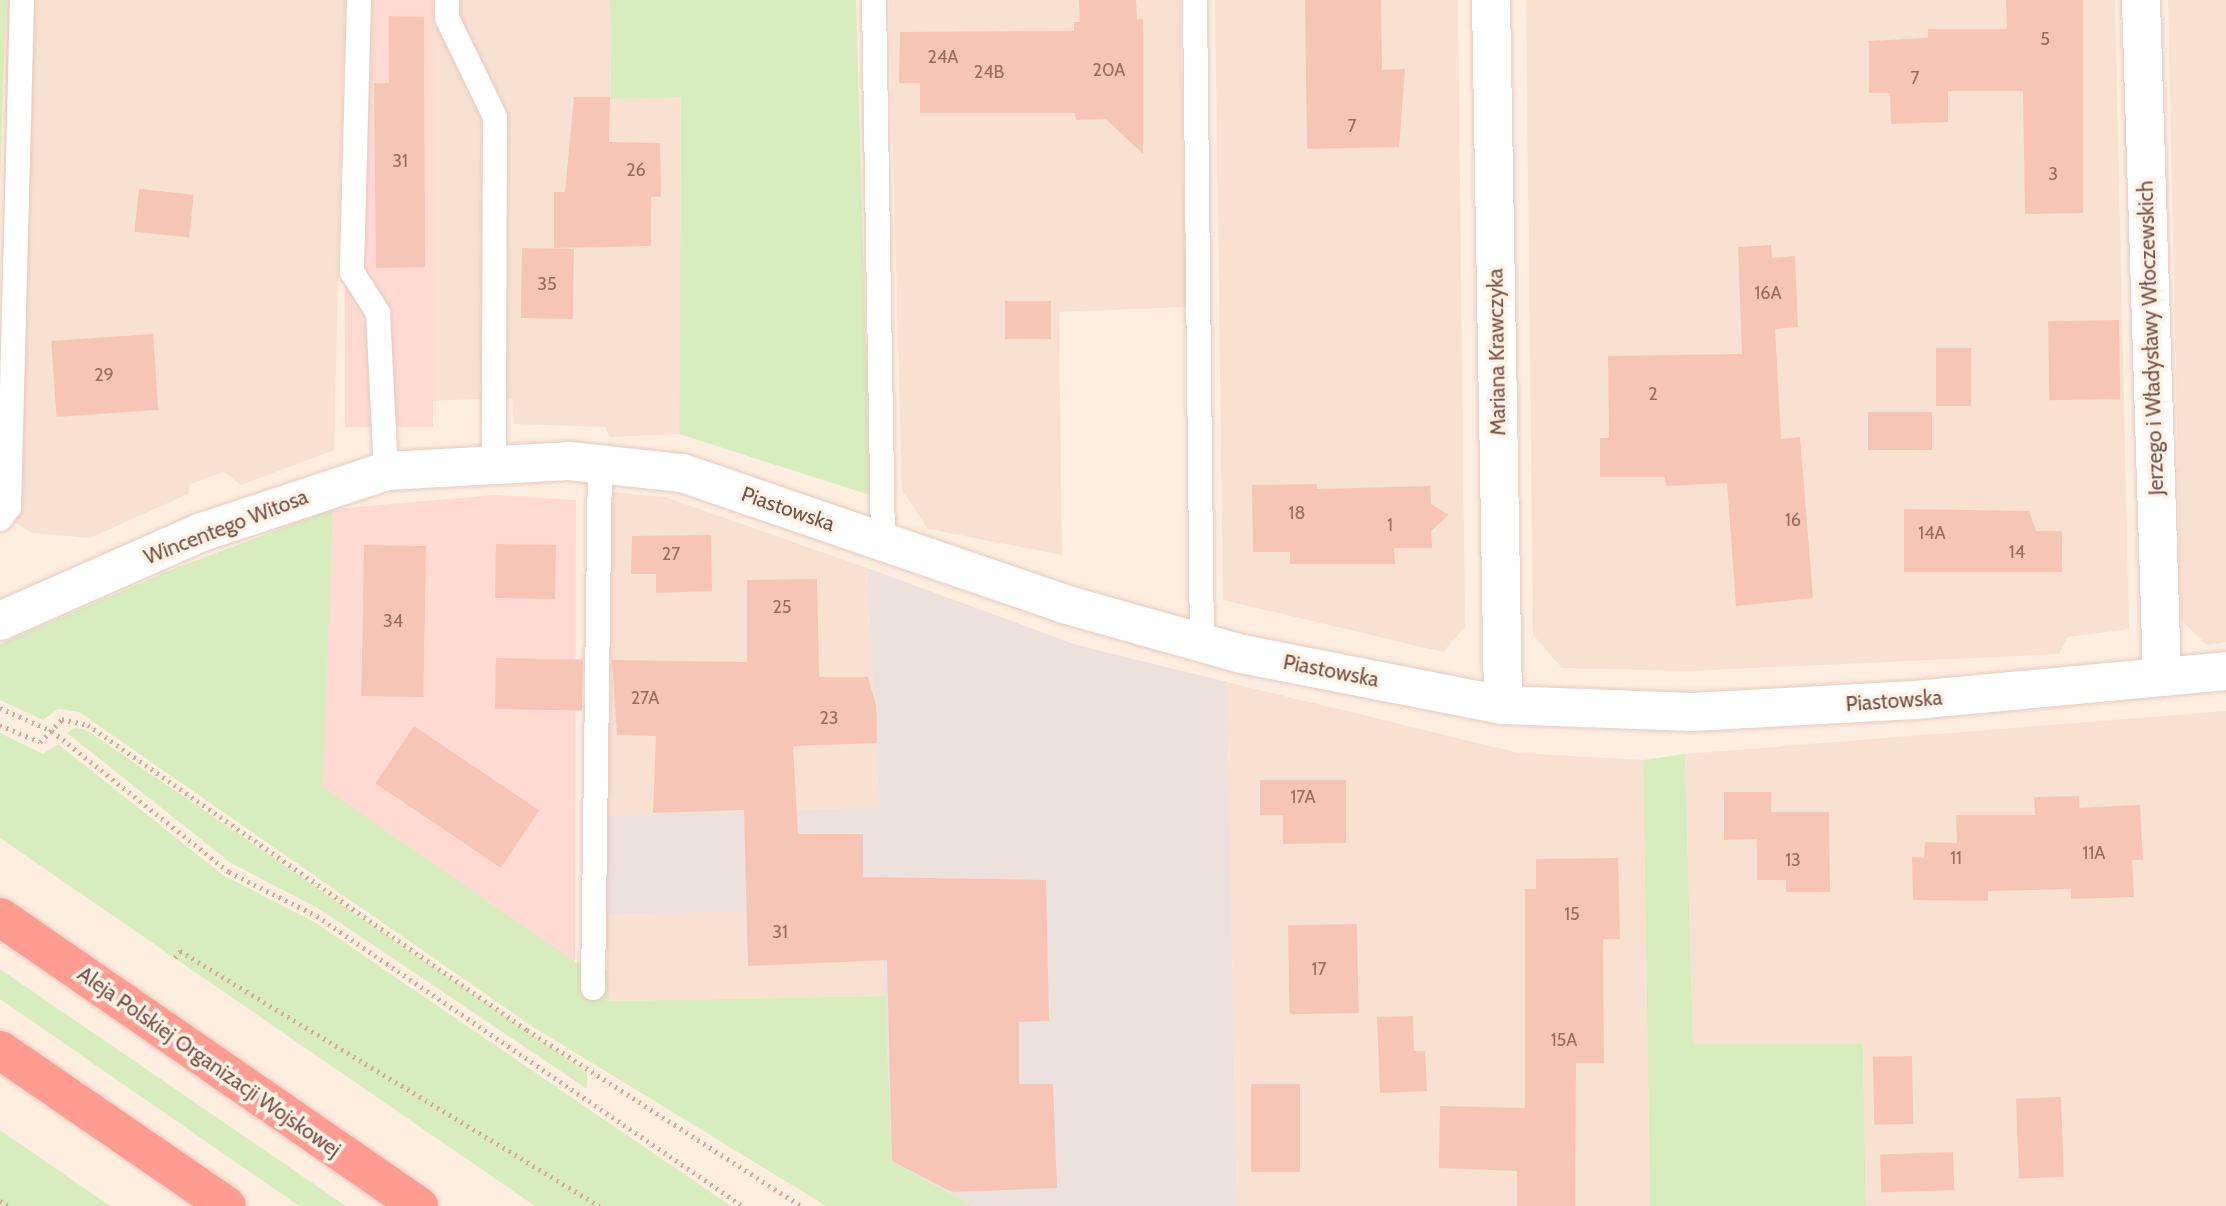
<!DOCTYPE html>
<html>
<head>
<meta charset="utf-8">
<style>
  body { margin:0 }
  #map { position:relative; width:2226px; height:1206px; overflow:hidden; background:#feeee0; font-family:Cabin,sans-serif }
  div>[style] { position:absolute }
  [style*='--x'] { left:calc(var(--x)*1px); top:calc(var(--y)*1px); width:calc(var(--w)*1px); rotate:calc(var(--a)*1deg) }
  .residential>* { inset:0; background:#f9e1d1 }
  .commercial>* { inset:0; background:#ffdad3; transform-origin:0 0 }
  .industrial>* { inset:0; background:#ece1dc }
  .green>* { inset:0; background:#d8edbd }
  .building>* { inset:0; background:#f6c5b5; transform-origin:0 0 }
  .path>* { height:4.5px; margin-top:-2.25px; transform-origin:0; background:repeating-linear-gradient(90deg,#dba898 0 2px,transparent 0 7px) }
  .roads { filter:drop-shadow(0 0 2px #e5cabe) drop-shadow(0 0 2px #e5cabe) }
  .lane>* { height:24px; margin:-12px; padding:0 12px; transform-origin:12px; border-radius:12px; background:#fff }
  .street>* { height:38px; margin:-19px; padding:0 19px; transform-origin:19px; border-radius:19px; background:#fff }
  .highway>* { height:38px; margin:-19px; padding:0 19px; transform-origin:19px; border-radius:19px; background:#fe9c91 }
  span { translate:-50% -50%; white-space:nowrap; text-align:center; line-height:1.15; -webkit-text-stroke:7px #fff3e8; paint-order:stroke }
  .number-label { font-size:18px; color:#976c61 }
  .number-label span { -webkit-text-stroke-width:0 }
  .street-label { font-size:21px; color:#774f45 }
</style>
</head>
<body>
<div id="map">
  <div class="residential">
    <div style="clip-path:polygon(6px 0,345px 0,334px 450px,241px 485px,224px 472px,190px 484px,188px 494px,90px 538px,31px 533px,0 512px)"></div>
    <div style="clip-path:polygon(433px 0,610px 0,611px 99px,681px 96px,679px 434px,609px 437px,606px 427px,514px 424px,512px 398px,426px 401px)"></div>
    <div style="clip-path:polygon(889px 0,1180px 0,1186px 307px,1059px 312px,1062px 555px,928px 529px,902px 490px)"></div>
    <div style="clip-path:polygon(1215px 0,1458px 0,1465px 627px,1443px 652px,1223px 600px)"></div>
    <div style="clip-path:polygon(1526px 0,2115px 0,2129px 629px,2068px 637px,2059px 654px,1688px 671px,1562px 668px,1533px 635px)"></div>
    <div style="clip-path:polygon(2168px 0,2226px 0,2226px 642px,2207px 645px,2181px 620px)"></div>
    <div style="clip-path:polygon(611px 492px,665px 497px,867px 568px,879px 807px,603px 816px)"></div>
    <div style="clip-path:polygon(1227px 682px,1519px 753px,1643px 760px,1650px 1206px,1237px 1206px)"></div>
    <div style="clip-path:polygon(2226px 711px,2226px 1206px,1866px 1206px,1863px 1044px,1693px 1044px,1685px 754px)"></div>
    <div style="clip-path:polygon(772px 911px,883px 956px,885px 996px,608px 1001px,606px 915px)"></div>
  </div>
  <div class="commercial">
    <div style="left:345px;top:0;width:88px;height:427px"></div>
    <div style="clip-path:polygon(495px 495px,576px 500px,575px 963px,322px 787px,333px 509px)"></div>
  </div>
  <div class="industrial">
    <div style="clip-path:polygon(867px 568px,1077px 645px,1227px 682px,1237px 1206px,972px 1206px,892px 1161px,883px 956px,773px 911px,606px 915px,603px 816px,879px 807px)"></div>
  </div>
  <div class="green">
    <div style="clip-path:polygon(0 0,6px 0,0 184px)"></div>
    <div style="clip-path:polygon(610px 0,856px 0,870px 495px,679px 434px,681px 97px,611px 99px)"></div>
    <div style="clip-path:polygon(333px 509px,323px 787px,575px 962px,608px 970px,609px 1001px,885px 996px,892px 1161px,972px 1206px,826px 1206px,530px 1025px,79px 712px,58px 709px,43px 720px,0 700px,0 644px,171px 570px)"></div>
    <div style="clip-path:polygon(74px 728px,85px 729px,587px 1072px,587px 1089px,321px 910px,231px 863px,67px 733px)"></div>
    <div style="clip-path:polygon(0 733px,43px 754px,58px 744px,223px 875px,316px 923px,731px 1206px,535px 1206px,0 838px)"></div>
    <div style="clip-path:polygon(1685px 754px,1693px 1044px,1863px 1044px,1866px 1206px,1650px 1206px,1643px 760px)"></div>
    <div style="clip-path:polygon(0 969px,346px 1206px,299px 1206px,0 999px)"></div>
    <div style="clip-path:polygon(0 1130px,110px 1206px,0 1206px)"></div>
  </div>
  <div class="building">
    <div style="clip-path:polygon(1079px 0,1136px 0,1137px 19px,1143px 19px,1143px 154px,1106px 119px,1076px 120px,1075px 113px,920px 113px,920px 83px,899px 83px,900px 32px,1074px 31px,1074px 22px,1080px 22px)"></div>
    <div style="clip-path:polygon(1305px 0,1381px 0,1382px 70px,1405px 69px,1399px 147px,1307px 149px)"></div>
    <div style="clip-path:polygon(2006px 0,2083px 0,2083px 213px,2025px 214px,2023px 91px,1948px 91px,1948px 122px,1891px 124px,1890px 93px,1869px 93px,1869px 41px,1928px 38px,1928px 29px,2007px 29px)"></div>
    <div style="clip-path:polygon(389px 16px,424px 17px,425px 267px,376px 268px,374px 83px,389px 83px)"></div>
    <div style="clip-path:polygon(574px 97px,610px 97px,609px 142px,660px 143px,661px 197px,651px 197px,651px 246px,554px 248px,554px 192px,565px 192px)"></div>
    <div style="left:139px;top:189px;width:55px;height:43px;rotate:6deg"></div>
    <div style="clip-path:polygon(1771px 245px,1772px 258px,1795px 256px,1798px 327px,1775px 329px,1781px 439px,1800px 437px,1813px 598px,1736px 606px,1727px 483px,1666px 486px,1665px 477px,1600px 477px,1600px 438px,1609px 438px,1608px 356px,1742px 354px,1738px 247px)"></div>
    <div style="left:522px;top:248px;width:52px;height:70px;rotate:1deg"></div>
    <div style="left:1005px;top:301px;width:46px;height:38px"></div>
    <div style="left:2119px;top:320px;width:79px;height:71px;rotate:89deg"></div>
    <div style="left:153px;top:334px;width:76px;height:102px;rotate:86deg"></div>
    <div style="left:1936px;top:348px;width:35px;height:58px"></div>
    <div style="left:1932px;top:412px;width:38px;height:64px;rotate:90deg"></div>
    <div style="clip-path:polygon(1317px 484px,1317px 489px,1430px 486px,1431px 504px,1449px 515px,1431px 531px,1432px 548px,1394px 548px,1395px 564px,1290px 564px,1290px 552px,1253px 552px,1252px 485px)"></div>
    <div style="clip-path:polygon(1904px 509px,2029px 511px,2036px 531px,2062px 531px,2062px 572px,1904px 572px)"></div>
    <div style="clip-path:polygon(711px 535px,712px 591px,656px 593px,656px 574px,631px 574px,632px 536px)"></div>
    <div style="left:496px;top:544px;width:60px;height:54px;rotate:1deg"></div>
    <div style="left:364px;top:545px;width:62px;height:151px;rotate:1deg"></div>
    <div style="clip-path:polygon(817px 579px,819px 677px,868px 677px,876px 705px,877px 743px,793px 746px,798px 834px,863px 834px,863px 877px,1046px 880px,1049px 1021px,1019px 1022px,1019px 1084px,1053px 1084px,1057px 1188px,952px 1192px,892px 1161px,887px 960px,748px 966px,744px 810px,653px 813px,656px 736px,617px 735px,612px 660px,747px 662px,747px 580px)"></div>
    <div style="left:496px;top:658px;width:87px;height:51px;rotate:1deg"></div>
    <div style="left:414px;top:726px;width:151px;height:69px;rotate:34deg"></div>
    <div style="clip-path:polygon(1260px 780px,1346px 780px,1346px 843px,1283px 844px,1283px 815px,1260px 815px)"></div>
    <div style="clip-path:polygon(1724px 792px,1771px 792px,1771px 812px,1829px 812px,1830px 892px,1786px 892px,1786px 880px,1757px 880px,1757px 839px,1724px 840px)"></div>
    <div style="clip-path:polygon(2079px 796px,2079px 808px,2140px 805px,2143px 860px,2132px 860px,2134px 897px,2071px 899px,2071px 889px,1988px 891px,1988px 901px,1913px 900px,1912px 857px,1924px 858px,1925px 842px,1957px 843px,1956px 815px,2035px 815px,2034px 797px)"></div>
    <div style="clip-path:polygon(1618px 858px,1620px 939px,1603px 939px,1604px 1063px,1576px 1063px,1575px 1206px,1517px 1206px,1517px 1171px,1439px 1168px,1440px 1106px,1525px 1108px,1525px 889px,1536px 889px,1536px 859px)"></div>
    <div style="left:1357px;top:924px;width:89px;height:69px;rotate:89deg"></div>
    <div style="clip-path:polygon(1413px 1016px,1414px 1051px,1425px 1051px,1427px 1091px,1380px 1093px,1377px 1017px)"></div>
    <div style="left:1912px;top:1056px;width:68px;height:39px;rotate:89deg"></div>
    <div style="left:1251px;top:1084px;width:49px;height:88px"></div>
    <div style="left:2061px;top:1097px;width:80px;height:45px;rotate:88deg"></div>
    <div style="left:1953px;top:1152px;width:38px;height:73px;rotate:88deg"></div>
  </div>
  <div class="path">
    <div style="--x:0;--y:708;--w:57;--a:23.9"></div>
    <div style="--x:52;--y:731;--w:226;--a:38.5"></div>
    <div style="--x:229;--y:872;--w:98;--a:26.6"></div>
    <div style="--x:317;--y:916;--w:515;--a:34.25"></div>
    <div style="--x:0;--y:725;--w:43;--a:23"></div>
    <div style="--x:40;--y:742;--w:32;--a:-46"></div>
    <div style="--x:62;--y:719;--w:27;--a:13"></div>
    <div style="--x:88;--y:725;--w:535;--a:34.79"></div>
    <div style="--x:527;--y:1030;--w:326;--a:32.7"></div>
    <div style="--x:175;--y:958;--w:9;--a:-54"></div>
    <div style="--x:180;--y:951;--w:491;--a:31.3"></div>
    <div style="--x:0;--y:1201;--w:10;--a:29"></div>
  </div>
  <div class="roads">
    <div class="lane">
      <div style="--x:359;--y:0;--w:272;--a:91.5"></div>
      <div style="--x:352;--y:272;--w:49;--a:57.6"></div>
      <div style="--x:378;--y:313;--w:158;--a:87.1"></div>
      <div style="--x:447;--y:0;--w:18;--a:90"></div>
      <div style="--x:447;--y:18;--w:110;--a:64.1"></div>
      <div style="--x:495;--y:117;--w:346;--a:90.2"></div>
      <div style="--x:874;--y:0;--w:542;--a:89.05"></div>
      <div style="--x:1195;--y:0;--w:643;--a:89.38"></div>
      <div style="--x:0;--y:519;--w:15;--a:-53"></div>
      <div style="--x:9;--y:507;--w:507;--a:-88.53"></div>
      <div style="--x:593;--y:988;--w:526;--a:-89.24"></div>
    </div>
    <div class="street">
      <div style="--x:1491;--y:0;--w:705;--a:89.02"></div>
      <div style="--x:2141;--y:0;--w:677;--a:88.22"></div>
      <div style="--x:0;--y:621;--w:221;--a:-23.8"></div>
      <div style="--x:202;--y:532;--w:194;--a:-18.3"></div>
      <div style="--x:386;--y:471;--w:183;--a:-3.1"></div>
      <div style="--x:569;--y:461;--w:114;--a:6.1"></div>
      <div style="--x:682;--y:473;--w:404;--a:18.9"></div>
      <div style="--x:1064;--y:604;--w:185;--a:15.7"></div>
      <div style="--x:1242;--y:654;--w:266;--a:11.1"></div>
      <div style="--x:1503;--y:705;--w:189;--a:2.1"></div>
      <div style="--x:1692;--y:712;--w:223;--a:-3.1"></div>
      <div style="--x:1915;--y:700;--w:312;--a:-5.3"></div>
    </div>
    <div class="highway">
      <div style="--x:0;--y:917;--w:509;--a:34.6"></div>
      <div style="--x:0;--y:1050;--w:275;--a:34.5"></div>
    </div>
  </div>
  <div class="number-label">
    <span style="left:2045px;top:39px">5</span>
    <span style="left:943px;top:57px">24A</span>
    <span style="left:1109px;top:70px">20A</span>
    <span style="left:989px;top:72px">24B</span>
    <span style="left:1915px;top:78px">7</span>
    <span style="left:1352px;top:126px">7</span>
    <span style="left:400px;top:161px">31</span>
    <span style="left:636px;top:170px">26</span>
    <span style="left:2053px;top:174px">3</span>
    <span style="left:547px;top:284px">35</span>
    <span style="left:1768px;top:293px">16A</span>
    <span style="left:104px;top:375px">29</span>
    <span style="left:1653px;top:394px">2</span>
    <span style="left:1297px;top:513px">18</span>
    <span style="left:1793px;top:520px">16</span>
    <span style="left:1390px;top:525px">1</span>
    <span style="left:1932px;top:533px">14A</span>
    <span style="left:2017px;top:552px">14</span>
    <span style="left:671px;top:554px">27</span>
    <span style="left:782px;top:607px">25</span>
    <span style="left:393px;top:621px">34</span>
    <span style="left:645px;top:698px">27A</span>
    <span style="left:829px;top:718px">23</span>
    <span style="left:1303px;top:797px">17A</span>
    <span style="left:2094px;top:853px">11A</span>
    <span style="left:1956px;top:858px">11</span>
    <span style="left:1793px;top:860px">13</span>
    <span style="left:1572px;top:914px">15</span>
    <span style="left:780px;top:932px">31</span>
    <span style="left:1319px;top:969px">17</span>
    <span style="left:1564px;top:1040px">15A</span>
  </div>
  <div class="street-label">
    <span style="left:2151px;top:338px;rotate:-92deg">Jerzego i Władysławy Włoczewskich</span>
    <span style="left:1497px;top:352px;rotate:-91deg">Mariana Krawczyka</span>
    <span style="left:788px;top:509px;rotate:19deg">Piastowska</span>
    <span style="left:226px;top:527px;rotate:-21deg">Wincentego Witosa</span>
    <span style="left:1331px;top:671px;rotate:11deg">Piastowska</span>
    <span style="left:1894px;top:701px;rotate:-4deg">Piastowska</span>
    <span style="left:209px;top:1062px;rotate:35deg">Aleja Polskiej Organizacji Wojskowej</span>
  </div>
</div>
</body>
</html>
